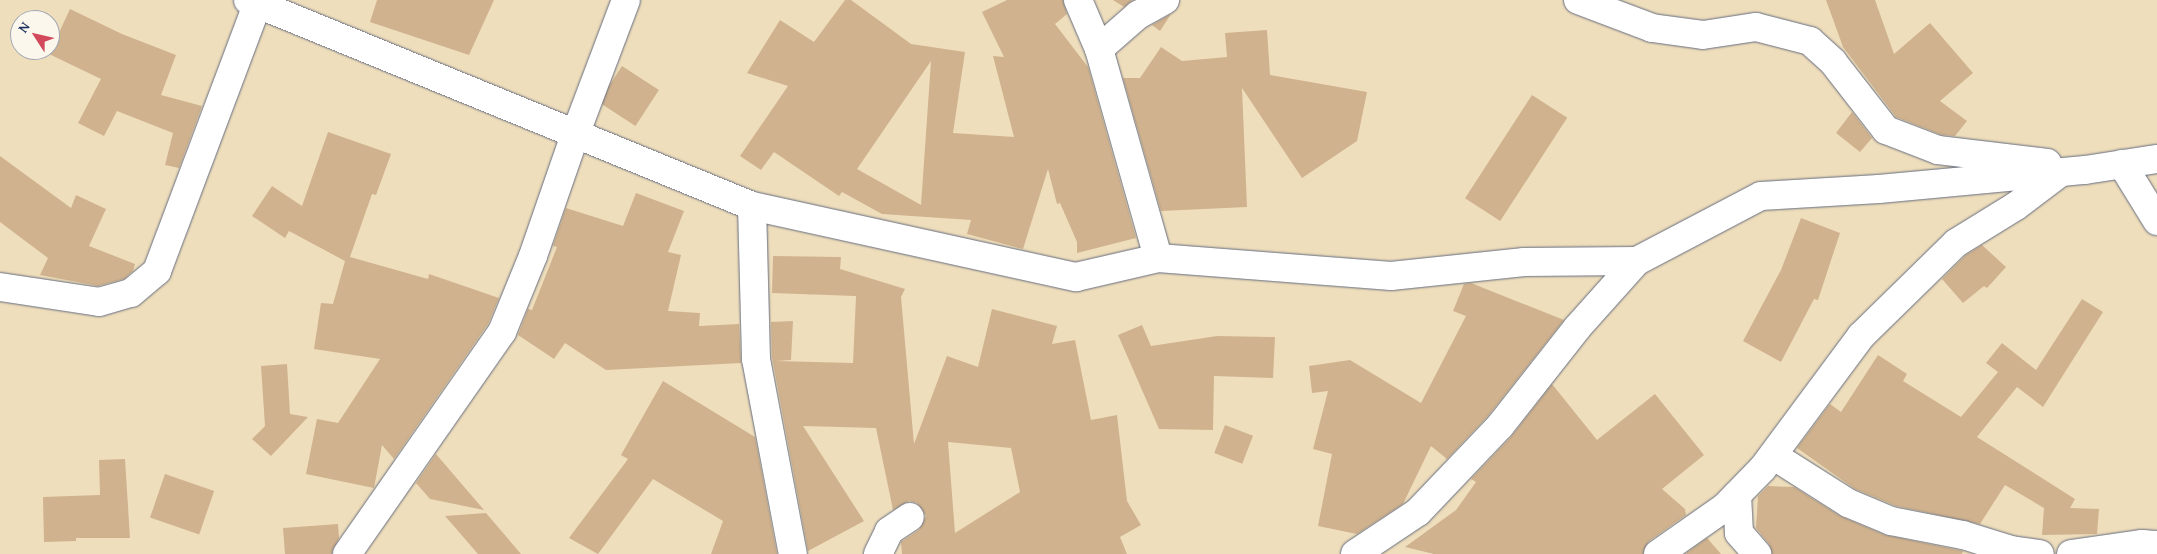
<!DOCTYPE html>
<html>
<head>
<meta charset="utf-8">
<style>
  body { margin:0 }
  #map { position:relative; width:2157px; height:554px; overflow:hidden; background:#efdebc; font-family:"Gentium Book Plus",serif }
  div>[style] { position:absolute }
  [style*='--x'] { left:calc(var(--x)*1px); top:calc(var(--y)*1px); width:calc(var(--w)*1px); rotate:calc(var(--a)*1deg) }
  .building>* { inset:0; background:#d0b28e; transform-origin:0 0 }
  .roads { filter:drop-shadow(0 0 1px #656c7f) drop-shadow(0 0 1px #656c7f) }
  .minor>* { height:28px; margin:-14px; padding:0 14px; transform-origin:14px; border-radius:14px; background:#fff }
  span { translate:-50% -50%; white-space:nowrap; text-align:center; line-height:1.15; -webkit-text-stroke:5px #fbf7ec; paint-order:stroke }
  .north { position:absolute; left:10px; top:10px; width:50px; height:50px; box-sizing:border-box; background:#fbf7ec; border:1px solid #a1a7b3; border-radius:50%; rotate:305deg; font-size:14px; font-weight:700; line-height:20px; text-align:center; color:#1b2f5e }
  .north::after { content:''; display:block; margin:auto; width:18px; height:22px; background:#d1495b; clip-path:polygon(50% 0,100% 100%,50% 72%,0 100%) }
</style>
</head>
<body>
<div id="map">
  <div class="building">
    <div style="clip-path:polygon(377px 0,494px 0,469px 55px,370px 22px)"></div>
    <div style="clip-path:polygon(evenodd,845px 0,851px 0,911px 44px,965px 52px,953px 133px,1014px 137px,993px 56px,1004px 57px,982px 12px,1007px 0,1063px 0,1067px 14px,1055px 24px,1088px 67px,1136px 238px,1077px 253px,1077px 242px,1060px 203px,1057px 204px,1048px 169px,1023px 249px,967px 234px,971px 220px,882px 214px,842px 192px,839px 196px,774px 152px,761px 170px,740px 156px,788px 86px,747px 73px,780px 20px,814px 42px,845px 0,931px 61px,921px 205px,857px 169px,931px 61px)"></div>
    <div style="clip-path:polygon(1113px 0,1133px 0,1124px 7px)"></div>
    <div style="clip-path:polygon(1826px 0,1875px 0,1894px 54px,1930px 23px,1973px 73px,1940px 101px,1967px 121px,1955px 136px,1942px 135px,1896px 117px,1843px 47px)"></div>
    <div style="clip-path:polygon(70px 9px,122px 34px,176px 55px,161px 95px,202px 106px,179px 168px,165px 165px,173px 133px,117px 111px,104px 136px,78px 123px,101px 79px,49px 54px)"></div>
    <div style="clip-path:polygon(1171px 14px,1160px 31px,1152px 25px)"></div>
    <div style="clip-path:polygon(1267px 30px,1270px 75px,1367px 92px,1357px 141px,1302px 178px,1242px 88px,1247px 207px,1161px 211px,1123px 78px,1140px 78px,1161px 47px,1182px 61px,1227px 57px,1225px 33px)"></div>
    <div style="left:622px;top:66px;width:44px;height:43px;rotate:33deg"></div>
    <div style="left:1532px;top:95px;width:42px;height:123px;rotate:33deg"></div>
    <div style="clip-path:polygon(1852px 112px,1872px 138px,1860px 152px,1836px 133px)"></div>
    <div style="clip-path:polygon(328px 132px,391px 154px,376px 195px,372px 194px,350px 257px,428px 279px,429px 274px,499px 298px,488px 324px,394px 459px,382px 445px,374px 488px,306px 474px,317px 419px,338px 423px,380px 359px,314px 349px,321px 303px,333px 304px,345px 261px,289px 231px,285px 238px,252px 216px,272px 186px,302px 206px)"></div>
    <div style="clip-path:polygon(0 156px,71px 208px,76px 195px,106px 209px,89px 246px,135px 264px,133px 271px,124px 279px,98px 286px,40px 275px,48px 258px,0 222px)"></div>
    <div style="clip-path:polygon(636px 193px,684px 211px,668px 252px,681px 255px,668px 311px,700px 313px,699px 326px,739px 324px,741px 363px,606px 370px,565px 343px,554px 359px,518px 335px,528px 309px,532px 310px,557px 247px,553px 246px,566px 208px,623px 226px)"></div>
    <div style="clip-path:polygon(1801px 218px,1840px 233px,1818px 300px,1814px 299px,1781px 362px,1743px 341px,1781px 270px)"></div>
    <div style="clip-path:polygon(1982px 245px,2006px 267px,1987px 288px,1984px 286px,1963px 303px,1942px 279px,1966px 255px)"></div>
    <div style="clip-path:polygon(evenodd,773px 256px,841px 257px,840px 269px,905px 289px,901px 297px,914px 444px,947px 356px,978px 367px,992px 309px,1057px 326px,1052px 344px,1075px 340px,1091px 420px,1117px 415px,1127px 501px,1141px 525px,1120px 537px,1127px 554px,902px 554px,901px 542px,919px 530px,926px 516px,917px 503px,909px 501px,893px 510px,876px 428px,803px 426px,864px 521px,808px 551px,772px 357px,771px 322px,793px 321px,791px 360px,776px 361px,853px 363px,856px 296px,772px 293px,773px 256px,948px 442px,1011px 448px,1020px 492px,955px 533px,948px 442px)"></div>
    <div style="clip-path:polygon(1471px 283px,1564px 320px,1488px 416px,1447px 459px,1431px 446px,1403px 504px,1357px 534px,1318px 526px,1332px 454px,1313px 449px,1328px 391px,1312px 393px,1309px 366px,1350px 360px,1421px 403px,1466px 316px,1453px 311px,1464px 284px)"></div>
    <div style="clip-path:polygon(2082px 299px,2103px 312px,2043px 407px,2017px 387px,1977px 437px,2075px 499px,2070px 508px,2099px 509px,2097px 534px,2042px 535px,2044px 508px,2005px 485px,1980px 524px,1896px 506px,1855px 489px,1797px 448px,1830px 404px,1841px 412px,1878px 355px,1907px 374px,1903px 381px,1961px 417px,1998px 372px,1986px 363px,2002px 343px,2036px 370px)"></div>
    <div style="clip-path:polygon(1142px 325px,1151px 346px,1217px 336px,1275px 337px,1273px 378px,1214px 376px,1213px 430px,1159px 429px,1118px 335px)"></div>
    <div style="clip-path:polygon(287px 364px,290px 414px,308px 417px,271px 456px,252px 439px,265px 426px,261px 366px)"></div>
    <div style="clip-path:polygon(663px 381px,755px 437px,777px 554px,711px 554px,723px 521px,653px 479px,598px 554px,569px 538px,628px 459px,621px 455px)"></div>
    <div style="clip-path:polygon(1552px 384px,1597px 440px,1655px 394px,1704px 455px,1662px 489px,1685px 509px,1686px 515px,1649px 541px,1643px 554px,1434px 554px,1405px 547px,1456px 510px,1476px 482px,1471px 479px,1511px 437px)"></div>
    <div style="left:1225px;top:425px;width:30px;height:30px;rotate:21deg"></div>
    <div style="clip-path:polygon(436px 454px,484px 510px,430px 499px,416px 483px)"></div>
    <div style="clip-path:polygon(125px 459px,130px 538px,76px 538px,76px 541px,44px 542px,43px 497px,100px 495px,99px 460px)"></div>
    <div style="left:165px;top:474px;width:52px;height:46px;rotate:19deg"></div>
    <div style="clip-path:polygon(1768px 486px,1794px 487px,1840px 516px,1885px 535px,1963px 551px,1962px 554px,1772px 554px,1769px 544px,1756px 528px,1758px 496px)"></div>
    <div style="clip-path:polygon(486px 513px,521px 554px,478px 554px,445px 516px)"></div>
    <div style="clip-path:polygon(338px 524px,339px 538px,332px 554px,285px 554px,283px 528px)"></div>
    <div style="clip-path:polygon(1707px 538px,1721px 554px,1685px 554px)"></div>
  </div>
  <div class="roads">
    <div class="minor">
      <div style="--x:248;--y:0;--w:544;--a:22.23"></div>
      <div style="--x:752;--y:206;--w:332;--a:12.4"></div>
      <div style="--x:1076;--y:277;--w:84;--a:-13"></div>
      <div style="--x:1158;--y:258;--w:234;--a:4.4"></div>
      <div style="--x:1391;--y:276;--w:134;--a:-6"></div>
      <div style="--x:1524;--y:262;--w:113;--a:-0.5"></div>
      <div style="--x:1078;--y:0;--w:53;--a:66.8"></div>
      <div style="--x:1099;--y:49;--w:217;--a:74.2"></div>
      <div style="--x:1578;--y:0;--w:79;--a:20.7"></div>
      <div style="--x:1652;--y:28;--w:51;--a:7.8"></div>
      <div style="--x:1703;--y:35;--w:54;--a:-8.6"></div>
      <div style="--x:1756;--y:27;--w:56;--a:14.5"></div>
      <div style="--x:1810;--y:41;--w:31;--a:42"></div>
      <div style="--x:1833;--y:62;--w:86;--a:52.1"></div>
      <div style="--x:1886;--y:130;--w:56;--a:21"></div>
      <div style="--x:1938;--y:150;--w:110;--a:6.8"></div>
      <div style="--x:1099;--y:49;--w:52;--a:-41.1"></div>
      <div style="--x:1138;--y:15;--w:31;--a:-29"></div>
      <div style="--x:2122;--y:164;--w:67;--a:58.4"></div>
      <div style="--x:752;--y:206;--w:153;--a:88.5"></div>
      <div style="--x:756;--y:359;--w:198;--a:79.3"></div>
      <div style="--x:0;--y:287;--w:100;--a:8.6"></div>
      <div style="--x:99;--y:302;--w:33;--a:-16"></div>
      <div style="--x:131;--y:293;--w:34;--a:-40"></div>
      <div style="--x:157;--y:271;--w:290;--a:-69.4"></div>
      <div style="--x:1774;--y:456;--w:88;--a:32.4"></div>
      <div style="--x:1848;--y:503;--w:47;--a:22.7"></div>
      <div style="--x:1891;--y:521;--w:73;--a:11"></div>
      <div style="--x:1963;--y:535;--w:50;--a:17.4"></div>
      <div style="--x:2011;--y:550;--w:29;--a:8"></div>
      <div style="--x:1737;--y:495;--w:38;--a:87"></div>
      <div style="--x:1739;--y:533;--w:28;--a:49"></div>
      <div style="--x:347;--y:554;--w:271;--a:-55.1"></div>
      <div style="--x:502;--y:332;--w:82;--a:-67.8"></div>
      <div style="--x:533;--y:256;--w:128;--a:-70.9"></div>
      <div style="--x:575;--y:135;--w:144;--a:-69.3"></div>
      <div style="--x:878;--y:554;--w:25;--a:-64"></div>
      <div style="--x:889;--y:531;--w:25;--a:-34"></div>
      <div style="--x:1355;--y:554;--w:76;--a:-33.7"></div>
      <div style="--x:1418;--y:512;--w:119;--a:-46.4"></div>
      <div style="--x:1500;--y:426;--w:125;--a:-51.8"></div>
      <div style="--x:1577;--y:328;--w:90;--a:-48.2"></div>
      <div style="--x:1637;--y:261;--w:140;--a:-27.7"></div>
      <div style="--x:1761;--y:196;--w:118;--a:-3.4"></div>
      <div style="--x:1879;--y:189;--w:207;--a:-5.3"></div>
      <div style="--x:2085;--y:170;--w:73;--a:-8.7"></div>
      <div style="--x:1658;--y:554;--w:82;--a:-35"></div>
      <div style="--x:1725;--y:507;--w:54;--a:-45.7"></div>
      <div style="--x:1763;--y:468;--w:164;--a:-53.4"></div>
      <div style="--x:1861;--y:336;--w:133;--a:-44.4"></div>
      <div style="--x:1956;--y:243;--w:70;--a:-31.7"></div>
      <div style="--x:2016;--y:206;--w:56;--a:-37.1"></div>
      <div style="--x:2071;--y:554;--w:72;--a:-8"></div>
      <div style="--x:2142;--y:544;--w:15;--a:4"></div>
    </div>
  </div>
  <div class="north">N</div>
</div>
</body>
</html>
